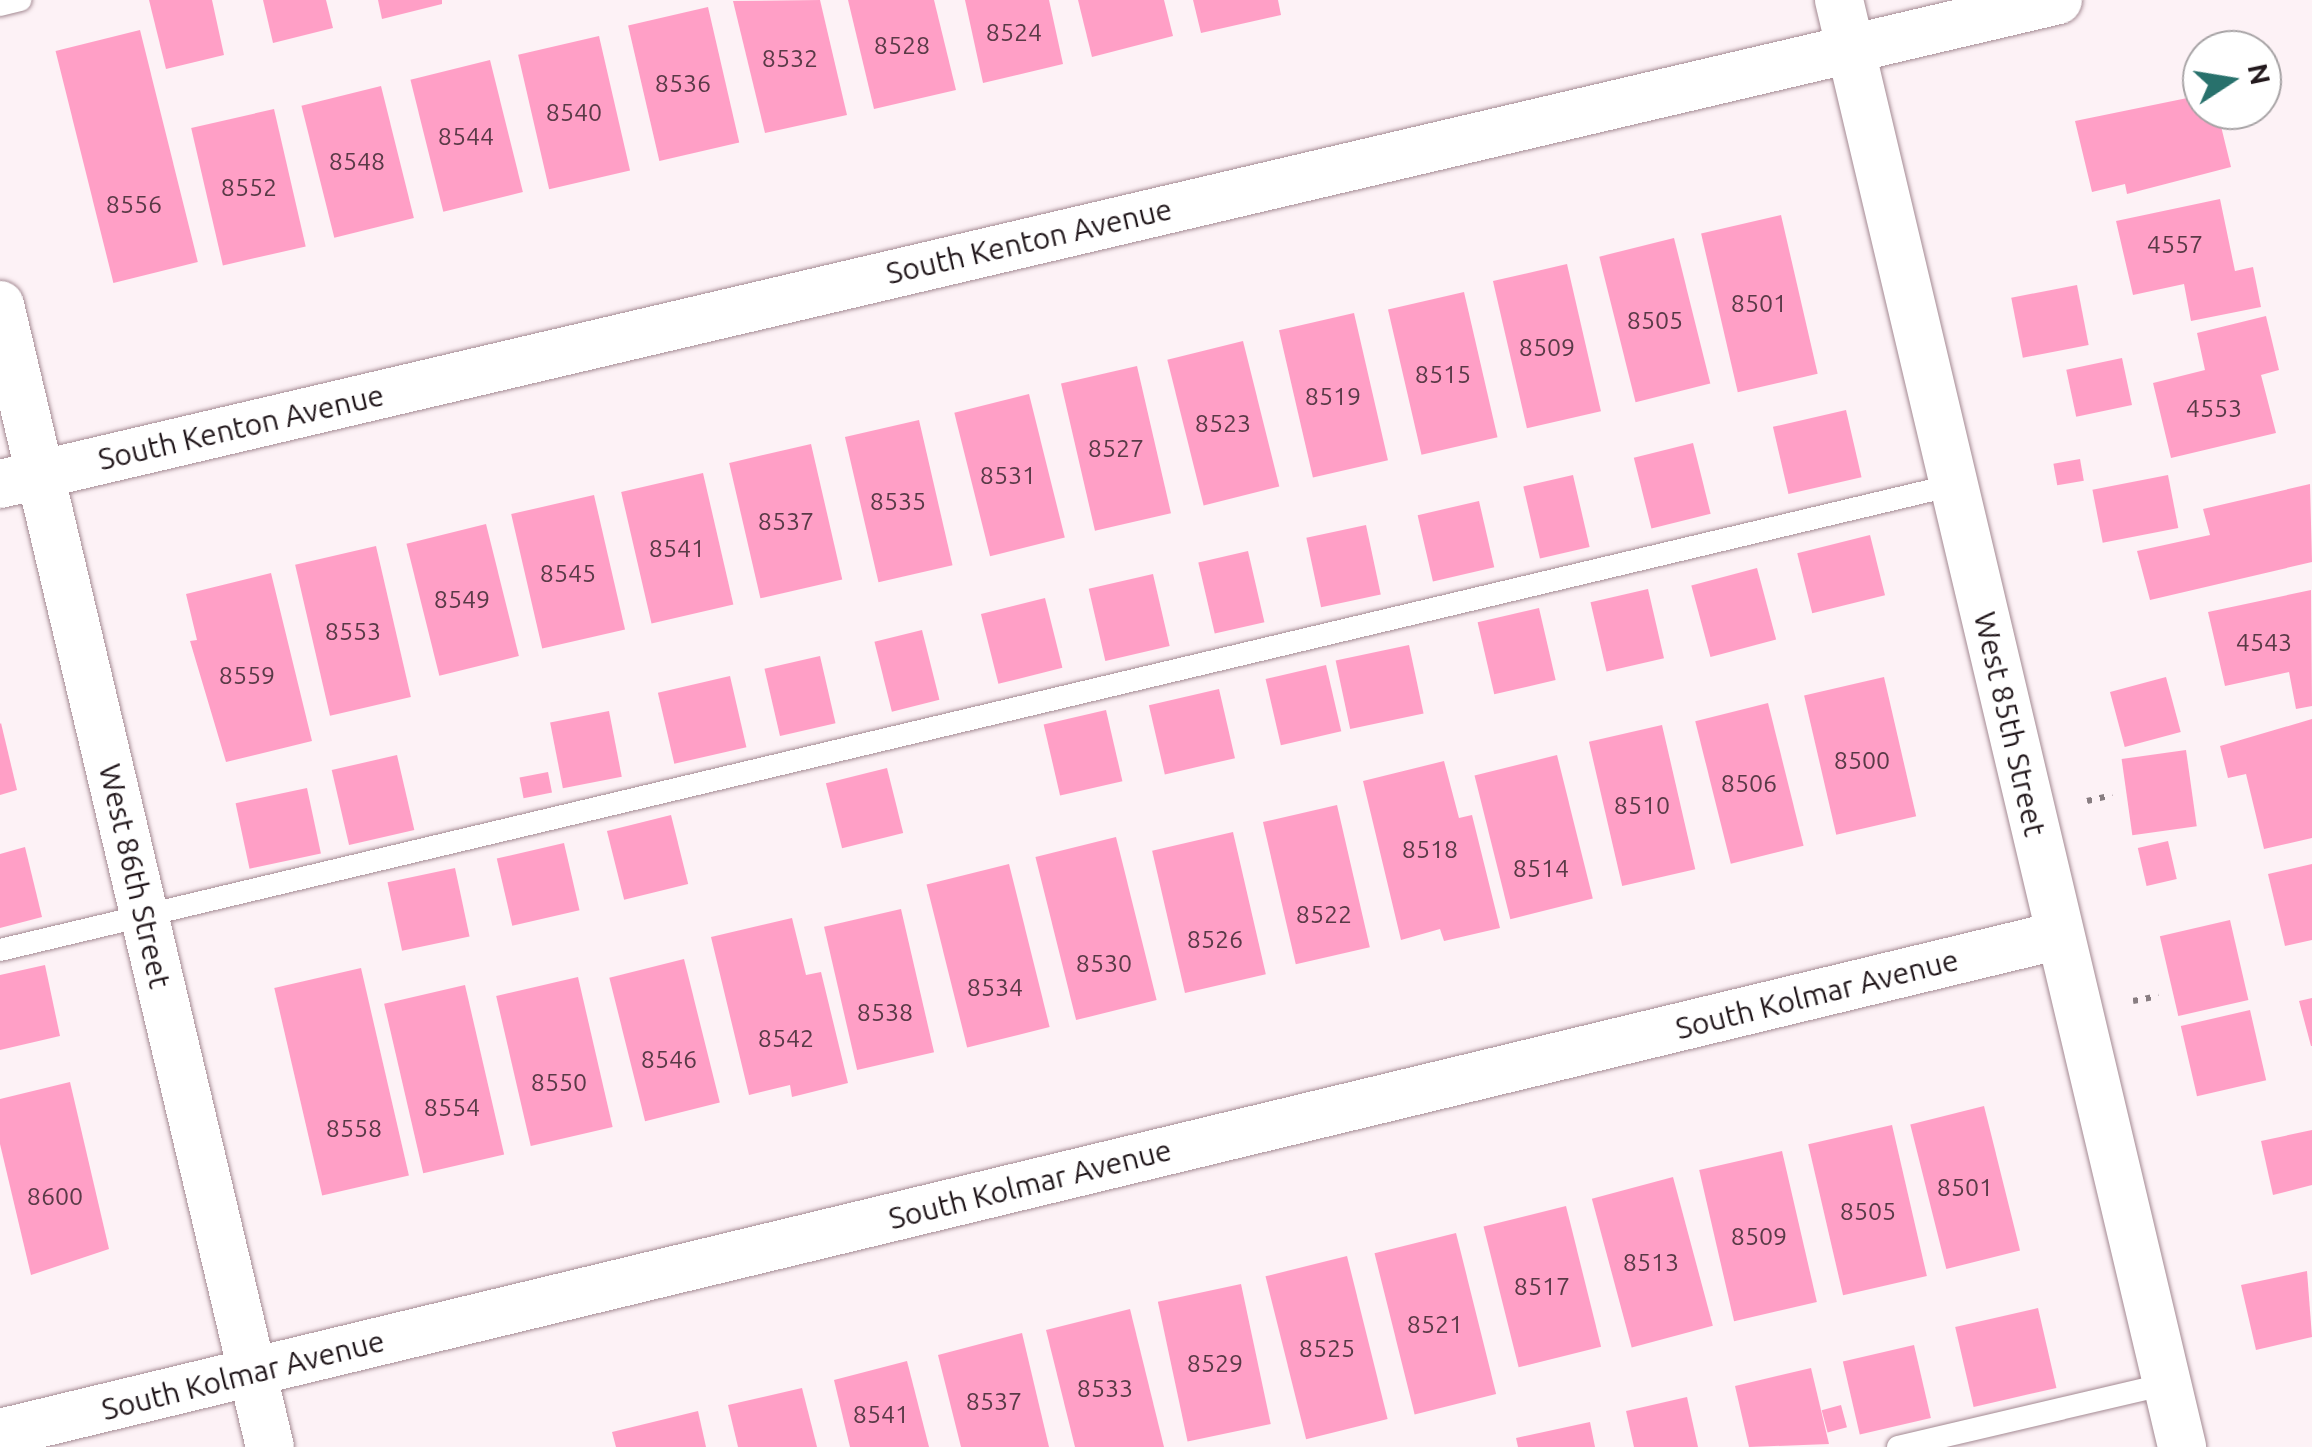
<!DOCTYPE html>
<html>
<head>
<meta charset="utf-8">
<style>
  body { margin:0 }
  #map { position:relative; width:2312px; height:1447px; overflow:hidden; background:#fdf2f6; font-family:Ubuntu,sans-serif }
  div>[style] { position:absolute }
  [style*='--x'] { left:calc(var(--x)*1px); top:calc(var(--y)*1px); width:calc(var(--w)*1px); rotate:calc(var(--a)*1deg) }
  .building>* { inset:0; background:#ff9fc6; transform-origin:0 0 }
  .path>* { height:6px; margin-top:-3px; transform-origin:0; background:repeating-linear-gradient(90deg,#887d81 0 5px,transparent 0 13px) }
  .roads { filter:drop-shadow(0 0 2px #a48a93) drop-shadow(0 0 2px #a48a93) }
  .lane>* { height:22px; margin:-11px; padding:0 11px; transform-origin:11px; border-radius:11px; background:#fff }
  .street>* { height:48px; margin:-24px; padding:0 24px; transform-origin:24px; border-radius:24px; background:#fff }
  span { translate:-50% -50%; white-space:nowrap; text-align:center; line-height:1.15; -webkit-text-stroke:10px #fff; paint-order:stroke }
  .number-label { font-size:25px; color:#5a3a47 }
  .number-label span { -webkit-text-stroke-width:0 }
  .street-label { font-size:30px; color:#23191d }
  .north { position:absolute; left:2182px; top:30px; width:100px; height:100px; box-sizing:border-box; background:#fff; border:2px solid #a7a3a5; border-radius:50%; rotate:78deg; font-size:28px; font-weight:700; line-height:40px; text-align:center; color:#23191d }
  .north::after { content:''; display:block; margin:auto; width:35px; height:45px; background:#28716c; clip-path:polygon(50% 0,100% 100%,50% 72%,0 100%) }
</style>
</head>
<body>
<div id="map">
  <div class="building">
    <div style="clip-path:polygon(149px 0,212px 0,224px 55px,166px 69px)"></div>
    <div style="clip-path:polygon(263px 0,326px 0,333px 28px,273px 43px)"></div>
    <div style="clip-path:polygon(378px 0,442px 0,442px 4px,382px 19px)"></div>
    <div style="clip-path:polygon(820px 0,847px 115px,765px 133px,733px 1px)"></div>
    <div style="clip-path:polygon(848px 0,934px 0,956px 90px,874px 109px)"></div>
    <div style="clip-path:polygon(965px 0,1049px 0,1063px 64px,983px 83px)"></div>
    <div style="clip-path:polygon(1078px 0,1164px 0,1173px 36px,1092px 57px)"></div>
    <div style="clip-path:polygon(1193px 0,1278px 0,1281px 15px,1201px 33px)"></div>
    <div style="left:708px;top:7px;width:139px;height:82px;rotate:77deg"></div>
    <div style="left:140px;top:30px;width:239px;height:87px;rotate:76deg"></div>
    <div style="left:599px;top:36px;width:138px;height:83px;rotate:77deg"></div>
    <div style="left:490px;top:60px;width:136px;height:82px;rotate:76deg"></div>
    <div style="left:381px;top:86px;width:136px;height:82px;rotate:76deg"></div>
    <div style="clip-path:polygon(2202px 95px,2202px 110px,2217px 110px,2231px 167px,2127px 194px,2125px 184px,2092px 192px,2075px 121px)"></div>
    <div style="left:274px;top:109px;width:141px;height:85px;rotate:77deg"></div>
    <div style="clip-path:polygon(2220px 199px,2235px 271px,2253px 267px,2261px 307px,2191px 321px,2184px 284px,2133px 295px,2116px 221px)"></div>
    <div style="left:1781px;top:215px;width:163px;height:82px;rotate:77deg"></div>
    <div style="left:1674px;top:238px;width:150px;height:77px;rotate:76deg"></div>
    <div style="left:1567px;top:264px;width:151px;height:76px;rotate:77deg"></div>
    <div style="left:2077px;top:285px;width:61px;height:67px;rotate:79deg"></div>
    <div style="left:1464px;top:292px;width:149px;height:78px;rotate:77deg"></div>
    <div style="left:1354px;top:313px;width:151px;height:77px;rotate:77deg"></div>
    <div style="clip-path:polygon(2266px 316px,2279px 370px,2261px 375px,2276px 433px,2171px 458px,2153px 383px,2205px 370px,2197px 333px)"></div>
    <div style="left:1243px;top:341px;width:150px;height:78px;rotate:76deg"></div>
    <div style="left:2122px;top:358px;width:48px;height:57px;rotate:78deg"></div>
    <div style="left:1137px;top:366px;width:151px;height:78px;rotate:77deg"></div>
    <div style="left:1029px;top:394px;width:148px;height:77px;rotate:76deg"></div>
    <div style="left:1846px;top:410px;width:69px;height:75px;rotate:77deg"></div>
    <div style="left:919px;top:420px;width:149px;height:76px;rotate:77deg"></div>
    <div style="left:1693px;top:443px;width:73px;height:61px;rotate:76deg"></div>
    <div style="left:811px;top:444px;width:139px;height:84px;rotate:77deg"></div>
    <div style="left:2080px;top:459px;width:22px;height:27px;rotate:80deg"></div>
    <div style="left:703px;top:473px;width:135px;height:84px;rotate:77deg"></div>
    <div style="left:1573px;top:475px;width:74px;height:51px;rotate:77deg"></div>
    <div style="left:2168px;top:475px;width:54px;height:77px;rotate:79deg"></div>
    <div style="clip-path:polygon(2310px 484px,2312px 562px,2150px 600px,2137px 551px,2210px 535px,2203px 509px)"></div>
    <div style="left:594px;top:495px;width:138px;height:85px;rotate:77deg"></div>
    <div style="left:1479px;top:501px;width:68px;height:63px;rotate:77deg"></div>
    <div style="left:486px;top:524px;width:136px;height:82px;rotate:76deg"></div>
    <div style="left:1366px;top:525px;width:71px;height:61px;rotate:78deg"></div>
    <div style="left:1870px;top:535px;width:62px;height:75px;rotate:76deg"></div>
    <div style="left:376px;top:546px;width:155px;height:83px;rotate:77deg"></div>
    <div style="left:1248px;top:551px;width:73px;height:51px;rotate:77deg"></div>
    <div style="left:1757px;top:568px;width:74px;height:68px;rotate:75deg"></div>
    <div style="clip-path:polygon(271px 573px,312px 741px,226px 762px,190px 641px,197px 640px,186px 594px)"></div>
    <div style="left:1153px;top:574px;width:74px;height:66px;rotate:77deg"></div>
    <div style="left:1648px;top:589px;width:71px;height:59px;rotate:77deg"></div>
    <div style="clip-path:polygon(2311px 590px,2312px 706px,2296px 709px,2289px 672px,2225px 686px,2208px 612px)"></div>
    <div style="left:1045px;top:598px;width:72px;height:66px;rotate:76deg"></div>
    <div style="left:1539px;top:608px;width:74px;height:63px;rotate:77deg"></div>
    <div style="left:922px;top:630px;width:72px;height:49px;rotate:76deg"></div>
    <div style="left:1409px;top:645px;width:70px;height:75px;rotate:78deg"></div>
    <div style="left:820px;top:656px;width:69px;height:57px;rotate:77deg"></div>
    <div style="left:1326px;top:665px;width:68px;height:62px;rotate:77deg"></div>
    <div style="left:730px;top:676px;width:73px;height:74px;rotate:77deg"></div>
    <div style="left:1884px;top:677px;width:143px;height:82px;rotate:77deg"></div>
    <div style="left:2166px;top:677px;width:57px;height:58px;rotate:75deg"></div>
    <div style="left:1219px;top:689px;width:71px;height:72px;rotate:77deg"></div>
    <div style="left:1768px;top:703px;width:147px;height:75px;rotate:76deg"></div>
    <div style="left:1106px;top:710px;width:73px;height:64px;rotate:77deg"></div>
    <div style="left:609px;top:711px;width:67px;height:60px;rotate:79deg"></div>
    <div style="clip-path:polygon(2312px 719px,2312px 838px,2264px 849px,2246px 774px,2228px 778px,2220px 746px)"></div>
    <div style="clip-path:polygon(1px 723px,17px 790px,0 795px,0 724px)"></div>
    <div style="left:1662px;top:725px;width:148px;height:75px;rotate:77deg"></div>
    <div style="left:2186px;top:750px;width:77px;height:65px;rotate:82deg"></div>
    <div style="left:397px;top:755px;width:77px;height:67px;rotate:77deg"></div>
    <div style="left:1557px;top:755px;width:148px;height:85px;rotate:76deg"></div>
    <div style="clip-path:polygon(1444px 761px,1459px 818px,1472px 815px,1500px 928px,1444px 941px,1440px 929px,1401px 940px,1363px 781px)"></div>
    <div style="left:887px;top:768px;width:67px;height:63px;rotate:76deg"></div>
    <div style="left:548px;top:772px;width:21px;height:29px;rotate:79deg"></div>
    <div style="left:307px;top:788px;width:67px;height:73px;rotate:78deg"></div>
    <div style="left:1337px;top:805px;width:146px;height:76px;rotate:77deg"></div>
    <div style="left:671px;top:815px;width:71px;height:66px;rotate:76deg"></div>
    <div style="left:1233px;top:832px;width:146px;height:83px;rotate:77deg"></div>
    <div style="left:1116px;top:837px;width:168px;height:83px;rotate:76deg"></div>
    <div style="left:2168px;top:841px;width:39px;height:31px;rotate:77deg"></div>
    <div style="left:564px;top:843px;width:69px;height:69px;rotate:77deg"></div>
    <div style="clip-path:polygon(25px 847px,42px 917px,0 928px,0 854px)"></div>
    <div style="left:1009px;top:864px;width:168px;height:85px;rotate:76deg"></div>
    <div style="clip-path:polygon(2312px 864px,2312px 940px,2285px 946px,2268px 874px)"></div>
    <div style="left:455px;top:868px;width:70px;height:69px;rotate:78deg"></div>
    <div style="left:901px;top:909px;width:147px;height:79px;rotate:77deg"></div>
    <div style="clip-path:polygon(792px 918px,806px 975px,821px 972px,848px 1083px,792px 1097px,790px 1085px,749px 1095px,711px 937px)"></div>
    <div style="left:2230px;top:920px;width:82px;height:72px;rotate:77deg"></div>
    <div style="left:684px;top:959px;width:148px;height:77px;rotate:76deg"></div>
    <div style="clip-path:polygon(45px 965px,60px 1036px,0 1050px,0 975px)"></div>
    <div style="left:361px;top:968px;width:213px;height:89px;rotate:77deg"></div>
    <div style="left:578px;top:977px;width:154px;height:84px;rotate:77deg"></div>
    <div style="left:465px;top:985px;width:174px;height:83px;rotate:77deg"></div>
    <div style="clip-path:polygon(2312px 998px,2312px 1046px,2311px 1046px,2299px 1001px)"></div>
    <div style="left:2250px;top:1010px;width:72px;height:71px;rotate:77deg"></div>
    <div style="clip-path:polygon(70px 1082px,109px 1249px,31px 1275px,0 1144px,0 1099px)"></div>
    <div style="left:1984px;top:1106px;width:149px;height:76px;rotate:76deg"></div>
    <div style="left:1892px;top:1125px;width:155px;height:86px;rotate:77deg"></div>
    <div style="clip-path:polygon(2312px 1130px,2312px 1185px,2273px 1195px,2261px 1141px)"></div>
    <div style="left:1782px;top:1151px;width:155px;height:85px;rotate:77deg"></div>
    <div style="left:1673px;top:1177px;width:154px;height:84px;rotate:75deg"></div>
    <div style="left:1566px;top:1206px;width:145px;height:85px;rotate:76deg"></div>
    <div style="left:1456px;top:1233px;width:166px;height:84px;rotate:76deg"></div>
    <div style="left:1347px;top:1256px;width:168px;height:84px;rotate:76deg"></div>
    <div style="clip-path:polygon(2307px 1271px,2312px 1337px,2256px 1350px,2241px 1285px)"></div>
    <div style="left:1241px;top:1284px;width:143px;height:85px;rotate:78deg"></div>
    <div style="left:2038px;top:1308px;width:82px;height:85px;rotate:77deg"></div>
    <div style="clip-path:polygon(1130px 1309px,1164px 1447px,1075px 1447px,1046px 1330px)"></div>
    <div style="clip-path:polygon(1022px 1333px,1049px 1447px,961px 1447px,938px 1355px)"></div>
    <div style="left:1914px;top:1345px;width:75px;height:73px;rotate:77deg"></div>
    <div style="clip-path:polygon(907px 1361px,929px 1447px,850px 1447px,834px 1380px)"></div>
    <div style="clip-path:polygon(1811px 1368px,1829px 1444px,1749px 1447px,1735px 1386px)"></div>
    <div style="clip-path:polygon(802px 1388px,817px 1447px,738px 1447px,728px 1405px)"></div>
    <div style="clip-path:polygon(1687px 1397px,1698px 1447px,1634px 1447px,1626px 1411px)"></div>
    <div style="left:1841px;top:1405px;width:23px;height:20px;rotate:75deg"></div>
    <div style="clip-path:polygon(698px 1411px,706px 1447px,616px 1447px,612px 1432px)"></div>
    <div style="clip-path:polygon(1590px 1422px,1595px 1447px,1518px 1447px,1516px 1438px)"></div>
  </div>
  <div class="path">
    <div style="--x:2087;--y:801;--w:26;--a:-13"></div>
    <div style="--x:2133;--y:1001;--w:26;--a:-11"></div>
  </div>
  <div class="roads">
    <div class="lane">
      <div style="--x:0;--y:5;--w:21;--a:-14"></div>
      <div style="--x:0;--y:950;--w:2009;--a:-13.39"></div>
      <div style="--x:1898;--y:1447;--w:276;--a:-13.2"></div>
    </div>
    <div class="street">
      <div style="--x:1839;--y:0;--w:1487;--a:76.66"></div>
      <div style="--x:0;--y:305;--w:1173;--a:76.7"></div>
      <div style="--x:0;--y:484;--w:2114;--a:-13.23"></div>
      <div style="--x:0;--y:1433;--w:2119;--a:-13.59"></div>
    </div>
  </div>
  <div class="number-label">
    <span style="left:1014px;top:32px">8524</span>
    <span style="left:902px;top:45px">8528</span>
    <span style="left:790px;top:58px">8532</span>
    <span style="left:683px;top:83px">8536</span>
    <span style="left:574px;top:112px">8540</span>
    <span style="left:466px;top:136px">8544</span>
    <span style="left:357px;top:161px">8548</span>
    <span style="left:249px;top:187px">8552</span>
    <span style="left:134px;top:204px">8556</span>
    <span style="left:2175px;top:244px">4557</span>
    <span style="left:1759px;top:303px">8501</span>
    <span style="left:1655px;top:320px">8505</span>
    <span style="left:1547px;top:347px">8509</span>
    <span style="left:1443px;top:374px">8515</span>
    <span style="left:1333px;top:396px">8519</span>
    <span style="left:2214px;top:408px">4553</span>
    <span style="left:1223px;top:423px">8523</span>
    <span style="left:1116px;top:448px">8527</span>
    <span style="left:1008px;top:475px">8531</span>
    <span style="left:898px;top:501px">8535</span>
    <span style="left:786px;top:521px">8537</span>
    <span style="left:677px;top:548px">8541</span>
    <span style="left:568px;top:573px">8545</span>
    <span style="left:462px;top:599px">8549</span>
    <span style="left:353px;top:631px">8553</span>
    <span style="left:2264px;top:642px">4543</span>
    <span style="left:247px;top:675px">8559</span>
    <span style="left:1862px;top:760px">8500</span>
    <span style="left:1749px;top:783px">8506</span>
    <span style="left:1642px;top:805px">8510</span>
    <span style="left:1430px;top:849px">8518</span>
    <span style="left:1541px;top:868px">8514</span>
    <span style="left:1324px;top:914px">8522</span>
    <span style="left:1215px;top:939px">8526</span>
    <span style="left:1104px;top:963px">8530</span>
    <span style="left:995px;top:987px">8534</span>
    <span style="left:885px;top:1012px">8538</span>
    <span style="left:786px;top:1038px">8542</span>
    <span style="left:669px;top:1059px">8546</span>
    <span style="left:559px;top:1082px">8550</span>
    <span style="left:452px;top:1107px">8554</span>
    <span style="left:354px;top:1128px">8558</span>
    <span style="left:1965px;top:1187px">8501</span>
    <span style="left:55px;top:1196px">8600</span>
    <span style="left:1868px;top:1211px">8505</span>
    <span style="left:1759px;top:1236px">8509</span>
    <span style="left:1651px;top:1262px">8513</span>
    <span style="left:1542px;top:1286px">8517</span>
    <span style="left:1435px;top:1324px">8521</span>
    <span style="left:1327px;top:1348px">8525</span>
    <span style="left:1215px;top:1363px">8529</span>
    <span style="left:1105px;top:1388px">8533</span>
    <span style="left:994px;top:1401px">8537</span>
    <span style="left:881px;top:1414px">8541</span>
  </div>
  <div class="street-label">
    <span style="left:1029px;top:241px;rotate:-13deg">South Kenton Avenue</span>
    <span style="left:241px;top:427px;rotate:-13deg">South Kenton Avenue</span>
    <span style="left:2010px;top:724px;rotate:77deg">West 85th Street</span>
    <span style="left:135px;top:876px;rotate:77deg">West 86th Street</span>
    <span style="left:1817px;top:994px;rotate:-14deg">South Kolmar Avenue</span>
    <span style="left:1030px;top:1184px;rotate:-14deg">South Kolmar Avenue</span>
    <span style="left:243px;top:1375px;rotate:-14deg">South Kolmar Avenue</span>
  </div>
  <div class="north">N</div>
</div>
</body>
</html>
